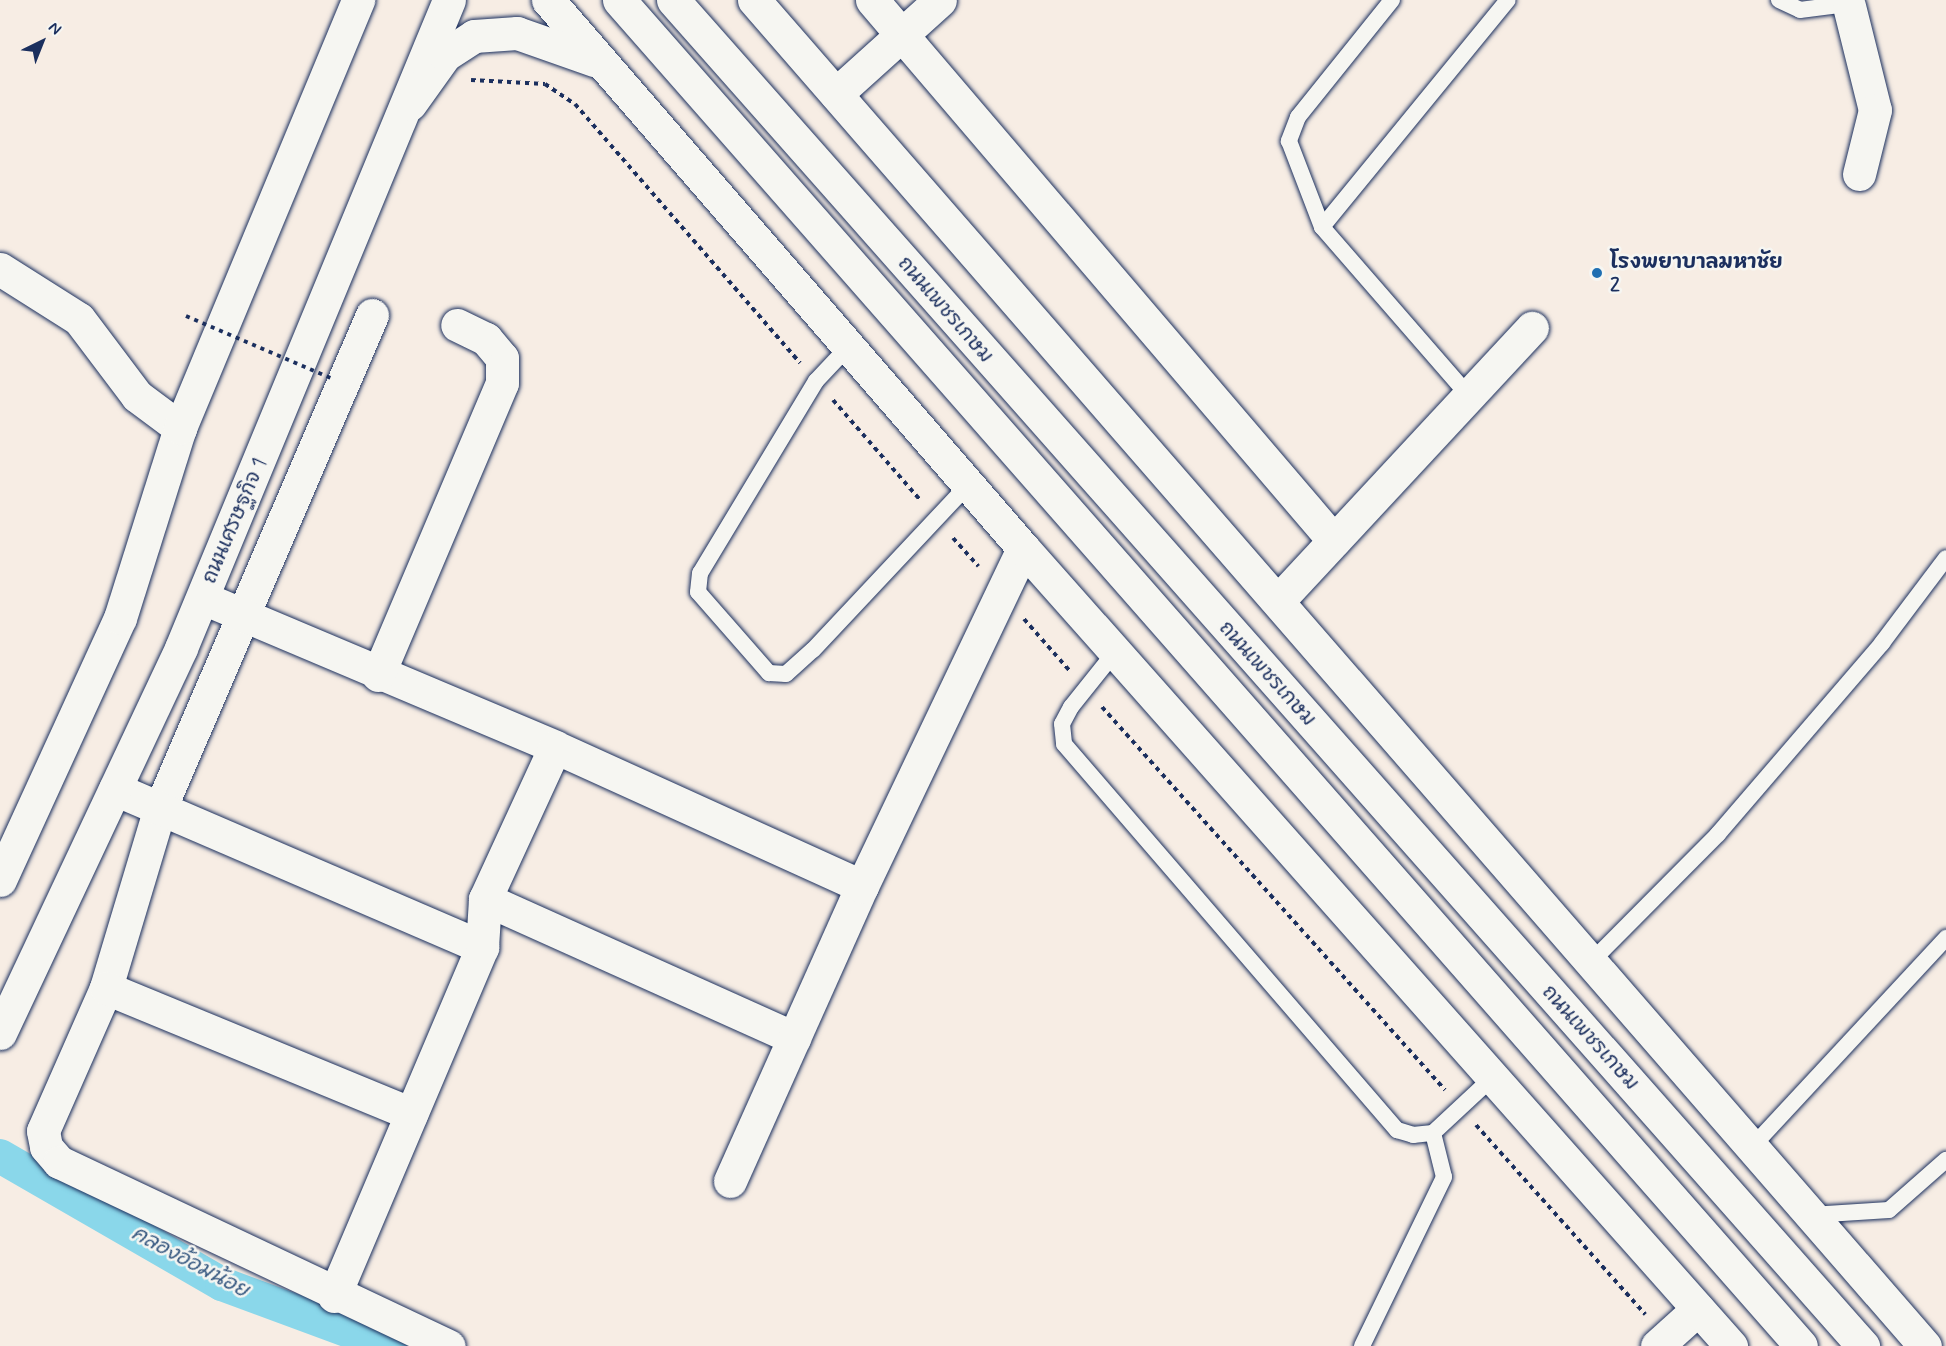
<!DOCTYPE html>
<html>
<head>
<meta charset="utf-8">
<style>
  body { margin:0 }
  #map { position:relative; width:1946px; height:1346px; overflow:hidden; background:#f7ede4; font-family:Mynerve,"Playpen Sans Thai",sans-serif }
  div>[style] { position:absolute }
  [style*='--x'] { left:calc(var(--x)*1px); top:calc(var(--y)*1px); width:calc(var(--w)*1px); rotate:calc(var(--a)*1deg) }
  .canal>* { height:34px; margin:-17px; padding:0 17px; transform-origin:17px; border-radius:17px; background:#8ad7ea }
  .path>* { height:4px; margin-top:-2px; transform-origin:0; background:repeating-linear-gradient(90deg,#1b2f5e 0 4.5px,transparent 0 9px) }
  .roads { filter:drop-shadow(0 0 2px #1b2f5e) drop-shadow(0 0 2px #1b2f5e) }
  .service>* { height:16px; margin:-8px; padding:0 8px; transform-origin:8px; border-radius:8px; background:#f6f6f2 }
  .minor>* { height:33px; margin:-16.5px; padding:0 16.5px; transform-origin:16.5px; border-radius:16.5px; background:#f6f6f2 }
  .secondary>* { height:33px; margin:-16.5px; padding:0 16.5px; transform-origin:16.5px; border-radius:16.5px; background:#f6f6f2 }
  .primary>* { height:33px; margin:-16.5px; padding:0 16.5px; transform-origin:16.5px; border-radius:16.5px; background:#f6f6f2 }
  .path-bridge>* { height:4px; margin-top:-2px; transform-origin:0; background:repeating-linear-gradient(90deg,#1b2f5e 0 4.5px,transparent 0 9px) }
  .dots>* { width:16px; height:16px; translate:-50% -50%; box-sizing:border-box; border:3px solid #f6f6f2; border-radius:50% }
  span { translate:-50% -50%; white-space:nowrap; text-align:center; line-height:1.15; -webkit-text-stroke:5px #f6f6f2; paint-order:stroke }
  .poi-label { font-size:20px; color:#1b2f5e; font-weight:700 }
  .left { translate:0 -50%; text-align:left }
  .street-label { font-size:20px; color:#1b2f5e }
  .water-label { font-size:21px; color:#375981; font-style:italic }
  .north { position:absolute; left:12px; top:12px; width:60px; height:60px; -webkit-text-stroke:4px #f6f6f2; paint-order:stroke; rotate:43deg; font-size:16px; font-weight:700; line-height:24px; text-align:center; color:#1b2f5e }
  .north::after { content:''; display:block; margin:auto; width:21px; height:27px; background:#1b2f5e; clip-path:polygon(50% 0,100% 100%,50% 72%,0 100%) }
</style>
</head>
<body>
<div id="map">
  <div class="canal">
    <div style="--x:0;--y:1156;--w:256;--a:30"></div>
    <div style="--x:222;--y:1284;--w:179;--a:20.3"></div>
  </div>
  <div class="path">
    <div style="--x:471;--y:80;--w:74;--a:3.1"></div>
    <div style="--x:545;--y:84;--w:36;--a:34"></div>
    <div style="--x:575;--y:104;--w:343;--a:49"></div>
    <div style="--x:833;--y:400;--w:134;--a:48.9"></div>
    <div style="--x:953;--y:538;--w:38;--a:48"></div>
    <div style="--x:1024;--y:619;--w:68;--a:48.6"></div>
    <div style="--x:1102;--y:707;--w:514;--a:48.15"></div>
    <div style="--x:1476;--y:1125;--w:254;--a:48.2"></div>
  </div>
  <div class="roads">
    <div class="service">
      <div style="--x:1392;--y:0;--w:150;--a:128.8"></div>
      <div style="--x:1298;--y:117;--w:26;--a:111"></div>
      <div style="--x:1289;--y:141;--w:92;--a:69"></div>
      <div style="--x:1322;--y:227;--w:223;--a:49"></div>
      <div style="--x:1779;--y:0;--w:23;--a:25"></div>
      <div style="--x:1800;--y:10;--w:55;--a:-7.3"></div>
      <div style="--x:1322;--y:227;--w:293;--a:-50.7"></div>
      <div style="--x:848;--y:347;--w:47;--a:133.3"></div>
      <div style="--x:816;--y:381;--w:224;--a:121.1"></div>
      <div style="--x:700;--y:573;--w:19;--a:96"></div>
      <div style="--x:698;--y:592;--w:108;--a:48.8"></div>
      <div style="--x:769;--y:673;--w:17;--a:3"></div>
      <div style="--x:786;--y:674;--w:36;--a:-42"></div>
      <div style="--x:813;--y:650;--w:226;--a:-46.8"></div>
      <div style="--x:1115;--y:652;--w:70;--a:128.7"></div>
      <div style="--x:1071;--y:707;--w:19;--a:118"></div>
      <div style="--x:1062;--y:724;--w:20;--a:84"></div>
      <div style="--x:1064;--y:744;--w:510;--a:49.22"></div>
      <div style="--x:1397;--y:1130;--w:17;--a:17"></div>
      <div style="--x:1413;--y:1135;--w:20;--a:-6"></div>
      <div style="--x:1433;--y:1133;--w:82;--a:-43"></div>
      <div style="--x:1591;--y:962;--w:180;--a:-45.2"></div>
      <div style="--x:1718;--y:834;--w:252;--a:-49.3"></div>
      <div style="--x:1882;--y:643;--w:106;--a:-53"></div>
      <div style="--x:1751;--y:1148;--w:287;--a:-47.1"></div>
      <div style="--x:1811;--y:1215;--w:78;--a:-3.7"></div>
      <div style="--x:1889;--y:1210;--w:76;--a:-41.3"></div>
      <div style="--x:1362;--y:1346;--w:188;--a:-64.1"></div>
      <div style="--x:1444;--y:1177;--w:45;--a:-104"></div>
    </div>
    <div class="minor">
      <div style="--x:872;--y:0;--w:711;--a:49.5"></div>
      <div style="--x:1849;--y:6;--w:107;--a:76"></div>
      <div style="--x:1875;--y:110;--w:66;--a:104"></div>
      <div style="--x:836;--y:94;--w:140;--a:-42.1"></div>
      <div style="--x:0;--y:269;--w:93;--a:32.3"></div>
      <div style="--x:79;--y:319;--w:96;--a:53"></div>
      <div style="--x:137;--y:396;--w:54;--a:36.7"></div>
      <div style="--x:372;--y:315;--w:540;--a:113.24"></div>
      <div style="--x:159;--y:811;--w:185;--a:106.7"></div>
      <div style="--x:106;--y:988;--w:156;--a:113.8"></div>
      <div style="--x:43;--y:1131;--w:16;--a:79"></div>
      <div style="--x:46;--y:1147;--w:20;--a:49"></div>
      <div style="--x:59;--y:1162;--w:431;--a:25.3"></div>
      <div style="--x:203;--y:598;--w:382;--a:22.9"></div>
      <div style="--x:1278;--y:601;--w:373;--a:-47.1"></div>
      <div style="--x:378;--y:675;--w:317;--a:-67"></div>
      <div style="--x:502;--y:383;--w:25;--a:-90"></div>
      <div style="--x:502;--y:358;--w:25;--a:-130"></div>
      <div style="--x:486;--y:339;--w:32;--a:-154"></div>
      <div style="--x:115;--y:789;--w:400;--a:23.3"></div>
      <div style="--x:485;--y:899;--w:339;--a:24.2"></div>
      <div style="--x:106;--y:988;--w:330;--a:22.4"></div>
      <div style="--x:730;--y:1181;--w:323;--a:-65.9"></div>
      <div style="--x:862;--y:886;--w:374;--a:-64.5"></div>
      <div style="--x:334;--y:1296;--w:379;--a:-67"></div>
      <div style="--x:482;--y:947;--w:48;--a:-86.4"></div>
      <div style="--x:485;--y:899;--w:167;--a:-65.3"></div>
      <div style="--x:555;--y:747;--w:337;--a:24.4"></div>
      <div style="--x:1657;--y:1346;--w:55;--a:-42.1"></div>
    </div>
    <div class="secondary">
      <div style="--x:0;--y:880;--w:288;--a:-65.4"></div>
      <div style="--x:120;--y:618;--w:199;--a:-72.5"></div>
      <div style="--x:180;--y:428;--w:464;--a:-67.4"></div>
      <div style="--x:0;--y:1033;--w:425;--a:-64.8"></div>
      <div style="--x:181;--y:648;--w:701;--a:-67.53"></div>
    </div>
    <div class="primary">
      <div style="--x:548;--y:0;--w:725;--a:49.08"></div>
      <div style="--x:1023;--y:548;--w:1067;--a:48.42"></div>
      <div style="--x:619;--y:0;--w:1791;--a:48.71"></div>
      <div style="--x:673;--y:0;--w:1797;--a:48.52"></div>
      <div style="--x:754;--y:0;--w:1784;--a:48.98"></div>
      <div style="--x:410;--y:104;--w:60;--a:-54.5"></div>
      <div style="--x:445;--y:55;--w:35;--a:-33"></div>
      <div style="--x:474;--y:36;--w:43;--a:-4"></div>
      <div style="--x:517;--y:33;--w:82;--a:19.3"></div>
    </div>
  </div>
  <div class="path-bridge">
    <div style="--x:186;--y:316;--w:158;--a:23.2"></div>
  </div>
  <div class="dots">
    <div style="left:1597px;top:273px;background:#1f6fb2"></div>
  </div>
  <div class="poi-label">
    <span class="left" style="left:1610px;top:274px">โรงพยาบาลมหาชัย<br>2</span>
  </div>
  <div class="street-label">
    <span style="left:945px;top:310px;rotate:49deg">ถนนเพชรเกษม</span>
    <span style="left:235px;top:521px;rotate:-67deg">ถนนเศรษฐกิจ 1</span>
    <span style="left:1267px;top:674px;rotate:48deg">ถนนเพชรเกษม</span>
    <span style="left:1590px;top:1038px;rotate:48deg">ถนนเพชรเกษม</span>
  </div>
  <div class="water-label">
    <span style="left:190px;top:1262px;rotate:28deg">คลองอ้อมน้อย</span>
  </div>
  <div class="north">N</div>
</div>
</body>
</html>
